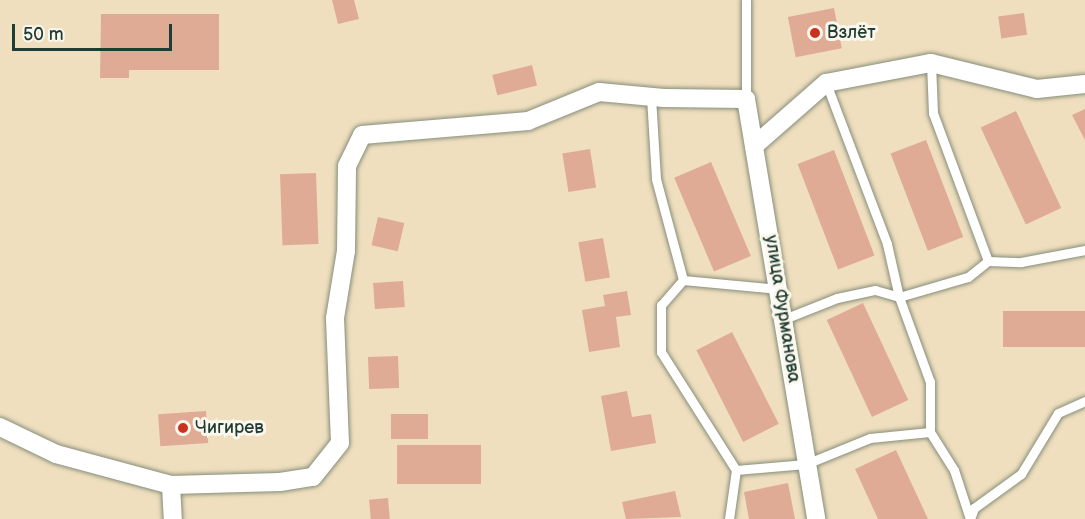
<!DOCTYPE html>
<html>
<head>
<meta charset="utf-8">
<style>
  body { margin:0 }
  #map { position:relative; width:1085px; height:519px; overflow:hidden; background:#efdfbf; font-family:"Balsamiq Sans",sans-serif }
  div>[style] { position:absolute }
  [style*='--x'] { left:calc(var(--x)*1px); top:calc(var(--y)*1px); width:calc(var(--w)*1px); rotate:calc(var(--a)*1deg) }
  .building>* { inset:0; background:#e0ab95; transform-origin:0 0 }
  .roads { filter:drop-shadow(0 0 2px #878e7a) drop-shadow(0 0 2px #878e7a) }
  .lane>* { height:9px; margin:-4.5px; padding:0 4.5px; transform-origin:4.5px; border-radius:4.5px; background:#fff }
  .street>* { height:18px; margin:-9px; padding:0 9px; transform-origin:9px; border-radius:9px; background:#fff }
  .dots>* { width:16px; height:16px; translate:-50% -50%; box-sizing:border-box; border:3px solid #fbf7ec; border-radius:50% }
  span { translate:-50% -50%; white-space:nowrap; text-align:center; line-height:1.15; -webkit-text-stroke:6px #fbf7ec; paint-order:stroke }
  .poi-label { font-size:18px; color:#1f3d34 }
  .left { translate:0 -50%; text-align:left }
  .street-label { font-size:18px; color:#1f3d34 }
  .scale { position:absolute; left:12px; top:24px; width:160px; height:27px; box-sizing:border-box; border:3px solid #1f3d34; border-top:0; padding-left:8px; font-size:18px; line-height:21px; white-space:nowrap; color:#1f3d34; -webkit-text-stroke:4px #fbf7ec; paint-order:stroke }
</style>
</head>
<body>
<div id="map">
  <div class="building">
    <div style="clip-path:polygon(332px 0,354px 0,359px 19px,338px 24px)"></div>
    <div style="left:834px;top:8px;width:41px;height:47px;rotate:79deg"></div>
    <div style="left:1024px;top:13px;width:22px;height:26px;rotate:82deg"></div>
    <div style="clip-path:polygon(101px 14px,219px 14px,219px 70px,129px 70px,129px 78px,100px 78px)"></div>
    <div style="left:532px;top:65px;width:21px;height:41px;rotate:76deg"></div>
    <div style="clip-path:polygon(1085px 109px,1085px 140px,1072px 115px)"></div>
    <div style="left:1016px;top:111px;width:107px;height:39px;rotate:65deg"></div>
    <div style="left:926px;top:140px;width:104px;height:38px;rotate:69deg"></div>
    <div style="left:590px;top:149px;width:39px;height:28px;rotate:81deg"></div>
    <div style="left:834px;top:150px;width:113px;height:39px;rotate:69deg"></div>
    <div style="left:711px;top:162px;width:102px;height:40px;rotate:67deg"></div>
    <div style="left:316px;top:173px;width:71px;height:36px;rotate:88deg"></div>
    <div style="left:378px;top:217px;width:27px;height:29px;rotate:13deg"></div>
    <div style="left:603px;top:238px;width:40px;height:25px;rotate:80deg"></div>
    <div style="left:403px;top:281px;width:26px;height:30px;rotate:86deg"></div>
    <div style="clip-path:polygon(627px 291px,631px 315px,616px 317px,620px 347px,589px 352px,582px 310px,605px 306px,603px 295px)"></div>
    <div style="left:863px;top:303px;width:107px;height:40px;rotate:65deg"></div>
    <div style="left:1085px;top:311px;width:36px;height:82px;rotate:90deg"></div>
    <div style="left:732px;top:332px;width:103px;height:40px;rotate:63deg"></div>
    <div style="left:398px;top:356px;width:32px;height:30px;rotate:88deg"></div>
    <div style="clip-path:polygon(627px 391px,632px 417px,651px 414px,656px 443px,611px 451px,601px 396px)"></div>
    <div style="left:206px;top:411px;width:32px;height:48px;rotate:86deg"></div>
    <div style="left:428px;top:414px;width:25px;height:37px;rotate:90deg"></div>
    <div style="left:481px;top:445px;width:39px;height:84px;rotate:90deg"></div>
    <div style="clip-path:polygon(896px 450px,928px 519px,878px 519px,855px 469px)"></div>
    <div style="clip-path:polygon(788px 483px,795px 519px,749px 519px,744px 492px)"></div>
    <div style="clip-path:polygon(675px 491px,681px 517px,626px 519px,622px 502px)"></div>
    <div style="left:388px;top:498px;width:21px;height:19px;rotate:85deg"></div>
  </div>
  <div class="roads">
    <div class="lane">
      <div style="--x:746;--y:0;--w:99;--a:90"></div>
      <div style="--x:826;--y:83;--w:172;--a:69.2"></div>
      <div style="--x:887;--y:244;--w:54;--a:77.2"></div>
      <div style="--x:899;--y:297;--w:90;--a:70"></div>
      <div style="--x:930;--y:382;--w:50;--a:90"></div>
      <div style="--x:930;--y:432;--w:45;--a:57.7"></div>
      <div style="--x:954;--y:470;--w:52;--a:71.9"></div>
      <div style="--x:651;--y:97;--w:82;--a:86.5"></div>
      <div style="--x:656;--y:179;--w:105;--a:75"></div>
      <div style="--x:683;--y:280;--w:96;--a:5.4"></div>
      <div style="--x:988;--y:261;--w:33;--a:2"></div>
      <div style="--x:1021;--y:262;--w:65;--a:-10.6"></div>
      <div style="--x:683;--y:280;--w:33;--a:131"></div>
      <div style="--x:661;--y:305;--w:47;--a:90"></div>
      <div style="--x:661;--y:352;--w:140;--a:57.6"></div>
      <div style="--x:736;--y:470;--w:70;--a:-4.9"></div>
      <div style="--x:806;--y:464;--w:69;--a:-22.1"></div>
      <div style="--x:870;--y:438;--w:60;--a:-5.7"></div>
      <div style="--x:784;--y:319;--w:57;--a:-21.6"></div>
      <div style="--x:837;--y:298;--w:39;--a:-12"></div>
      <div style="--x:875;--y:290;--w:25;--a:16"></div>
      <div style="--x:899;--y:297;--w:72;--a:-16.2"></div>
      <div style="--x:968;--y:277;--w:26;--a:-39"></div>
      <div style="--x:988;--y:261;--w:158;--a:-110.4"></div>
      <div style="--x:933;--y:113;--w:50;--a:-92.3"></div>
      <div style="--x:729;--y:519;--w:49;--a:-81.9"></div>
      <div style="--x:970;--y:519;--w:12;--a:-70"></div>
      <div style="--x:974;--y:508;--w:58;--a:-35.9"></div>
      <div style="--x:1021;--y:474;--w:71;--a:-58.8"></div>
      <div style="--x:1058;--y:413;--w:30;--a:-24"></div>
    </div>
    <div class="street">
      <div style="--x:754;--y:146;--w:96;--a:-41.2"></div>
      <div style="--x:826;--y:83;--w:107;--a:-10.8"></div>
      <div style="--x:931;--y:63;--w:109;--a:13.8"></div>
      <div style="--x:1037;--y:89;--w:48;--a:-5.9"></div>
      <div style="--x:0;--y:427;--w:62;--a:25.7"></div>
      <div style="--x:56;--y:454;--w:119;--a:15.1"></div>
      <div style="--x:171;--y:485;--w:109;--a:-1.6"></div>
      <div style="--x:280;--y:482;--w:33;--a:-9"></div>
      <div style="--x:313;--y:477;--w:43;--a:-51.5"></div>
      <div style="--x:340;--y:443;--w:125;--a:-92.3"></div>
      <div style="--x:335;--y:318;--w:68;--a:-80.7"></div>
      <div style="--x:346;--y:251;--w:85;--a:-89.3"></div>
      <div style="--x:347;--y:166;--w:34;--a:-64"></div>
      <div style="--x:362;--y:135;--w:167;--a:-4.8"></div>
      <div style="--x:528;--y:121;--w:77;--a:-22.2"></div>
      <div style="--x:599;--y:92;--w:65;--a:5.3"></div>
      <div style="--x:664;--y:98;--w:82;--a:0.7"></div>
      <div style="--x:746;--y:99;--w:426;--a:80.5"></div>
      <div style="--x:171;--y:485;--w:34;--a:87"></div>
    </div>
  </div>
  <div class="dots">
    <div style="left:815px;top:33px;background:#c8321e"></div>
    <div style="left:183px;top:428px;background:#c8321e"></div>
  </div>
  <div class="poi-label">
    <span class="left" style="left:827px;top:33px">Взлёт</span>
    <span class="left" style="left:195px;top:428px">Чигирев</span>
  </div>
  <div class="street-label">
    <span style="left:782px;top:309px;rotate:81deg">улица Фурманова</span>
  </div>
  <div class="scale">50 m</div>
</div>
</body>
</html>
